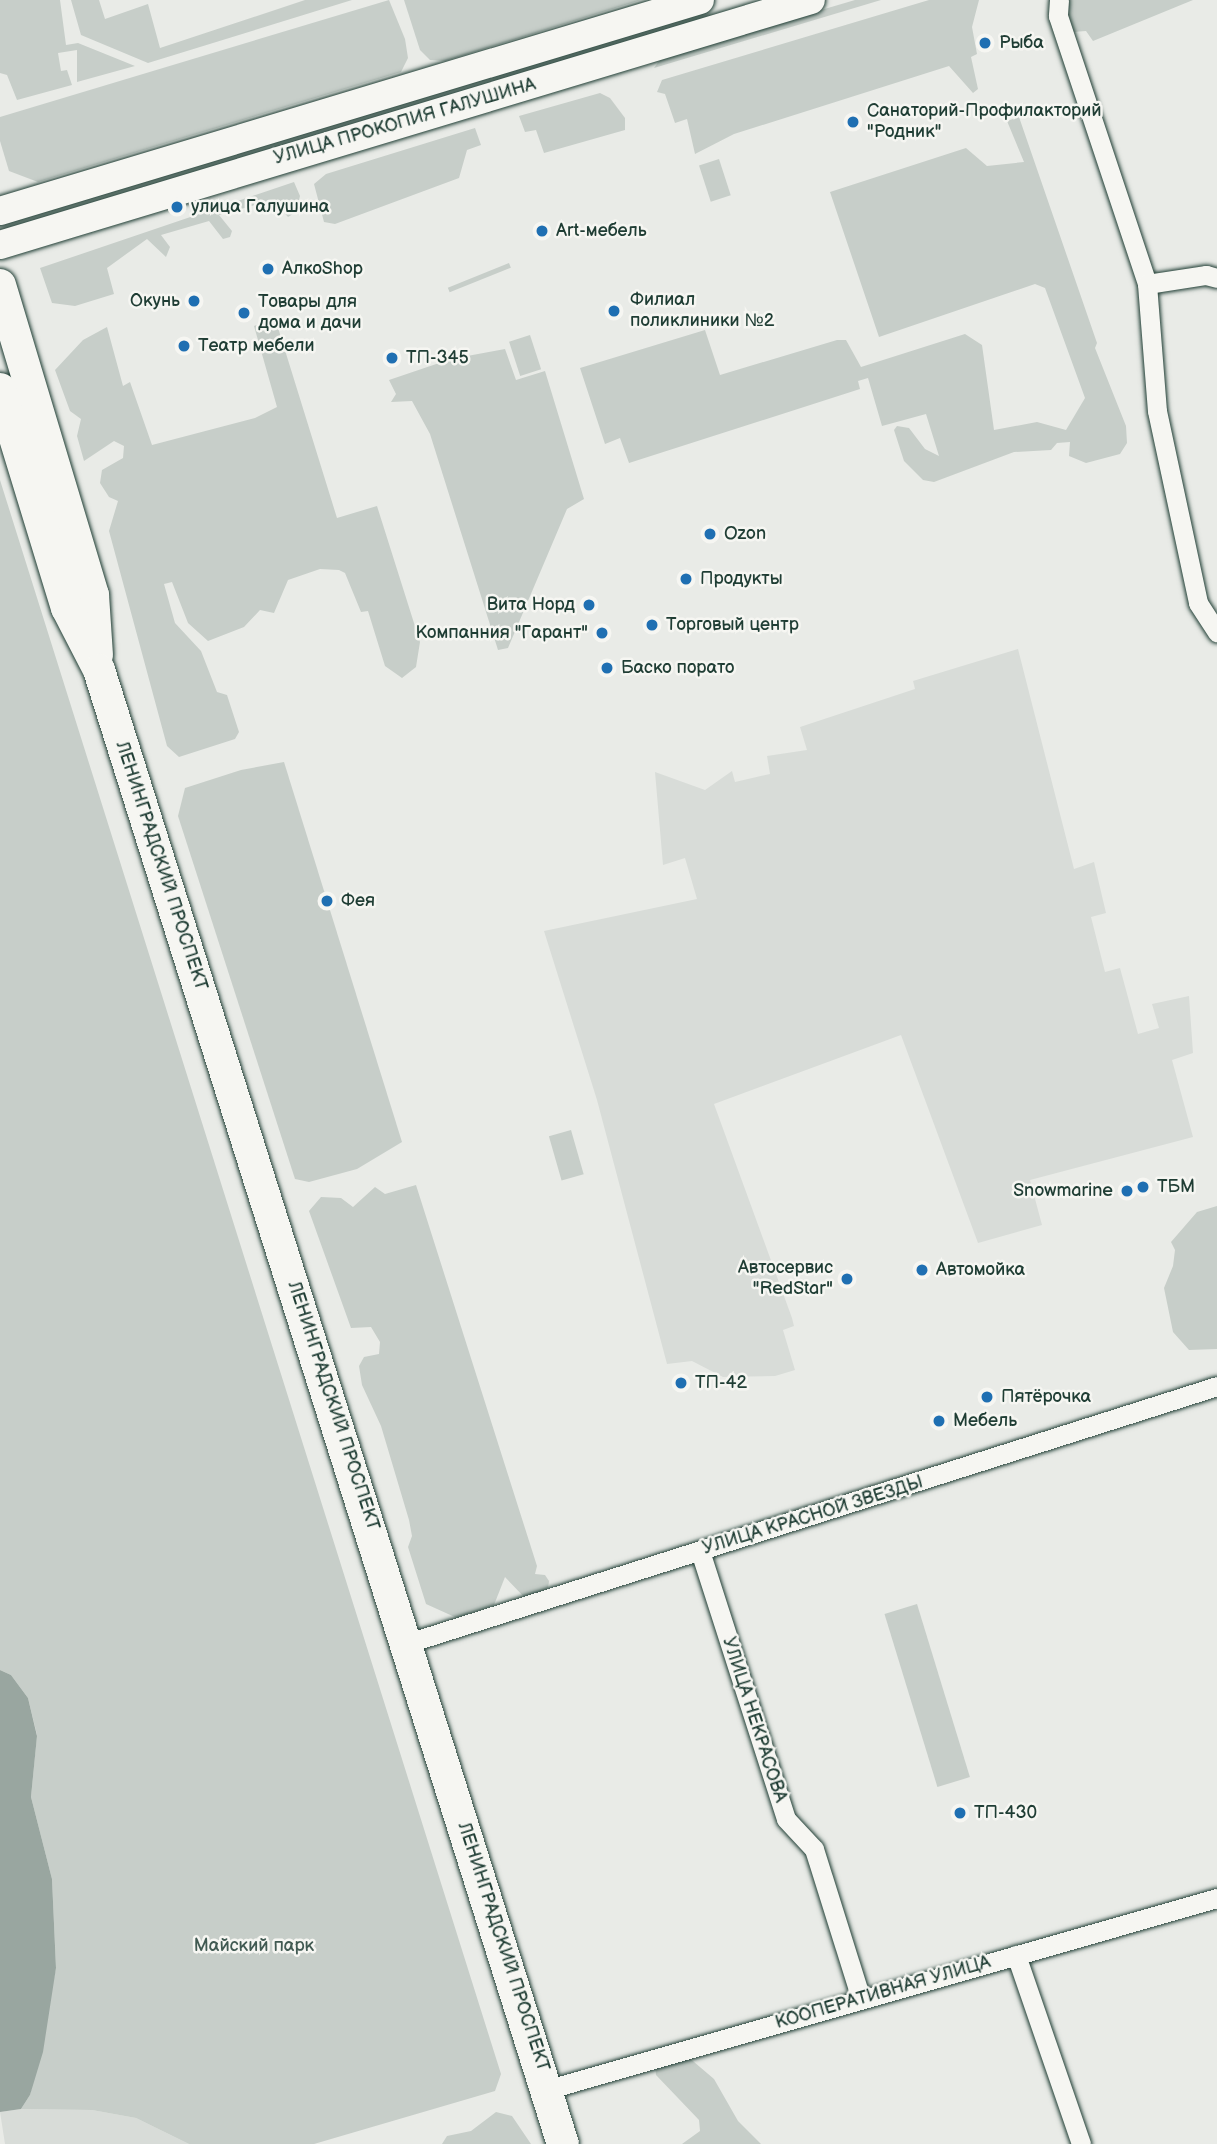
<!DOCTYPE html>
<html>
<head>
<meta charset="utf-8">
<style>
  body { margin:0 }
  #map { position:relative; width:1217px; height:2144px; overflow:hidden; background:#e9ebe7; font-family:"Balsamiq Sans",sans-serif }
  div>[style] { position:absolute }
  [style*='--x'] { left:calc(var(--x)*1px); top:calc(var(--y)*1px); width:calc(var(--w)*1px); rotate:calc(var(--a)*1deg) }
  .built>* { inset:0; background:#d8dcd8 }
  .green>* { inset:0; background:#c7cec9; transform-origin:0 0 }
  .water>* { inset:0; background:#99a6a0 }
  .roads { filter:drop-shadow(0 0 2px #1f3d34) drop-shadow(0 0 2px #1f3d34) }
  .minor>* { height:19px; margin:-9.5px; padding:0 9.5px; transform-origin:9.5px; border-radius:9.5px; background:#f6f6f2 }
  .secondary>* { height:28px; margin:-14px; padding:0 14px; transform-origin:14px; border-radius:14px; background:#f6f6f2 }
  .primary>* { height:32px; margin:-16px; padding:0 16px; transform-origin:16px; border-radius:16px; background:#f6f6f2 }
  .dots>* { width:19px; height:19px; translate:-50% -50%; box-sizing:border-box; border:4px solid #f6f6f2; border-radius:50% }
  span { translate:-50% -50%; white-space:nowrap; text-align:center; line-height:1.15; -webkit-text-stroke:5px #f6f6f2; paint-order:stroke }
  .poi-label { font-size:18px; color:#1f3d34 }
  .left { translate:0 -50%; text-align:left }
  .right { translate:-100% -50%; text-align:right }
  .street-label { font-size:18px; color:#1f3d34 }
  .park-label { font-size:18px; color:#415a52 }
</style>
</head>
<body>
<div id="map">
  <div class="built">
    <div style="clip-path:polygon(1018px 649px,1074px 869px,1094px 862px,1106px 913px,1091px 917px,1105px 972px,1120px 968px,1138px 1034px,1159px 1028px,1152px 1004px,1189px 996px,1193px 1053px,1172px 1060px,1193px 1137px,1030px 1180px,1042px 1225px,978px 1243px,901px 1035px,714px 1104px,792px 1318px,794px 1326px,783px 1330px,795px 1370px,775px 1376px,723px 1377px,692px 1361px,667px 1364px,597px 1100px,544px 931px,697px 899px,685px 858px,663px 865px,655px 772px,705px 790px,732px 771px,735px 782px,770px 774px,767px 756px,807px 750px,800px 727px,915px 689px,913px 681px)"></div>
    <div style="clip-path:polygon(21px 2109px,92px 2110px,136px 2118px,189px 2144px,5px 2144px,0 2112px)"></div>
  </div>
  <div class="green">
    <div style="clip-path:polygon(0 0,60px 0,66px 45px,78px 43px,135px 66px,77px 82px,77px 50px,58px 53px,61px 71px,67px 70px,72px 85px,17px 100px,7px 75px,0 73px)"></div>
    <div style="clip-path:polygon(71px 0,99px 0,105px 19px,148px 4px,160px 48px,305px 0,352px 0,148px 63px,81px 35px)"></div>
    <div style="clip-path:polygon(389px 0,405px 39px,408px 58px,401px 72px,38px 182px,9px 171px,0 141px,0 117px)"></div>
    <div style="clip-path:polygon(404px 0,641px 0,445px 61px,430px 60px,420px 50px)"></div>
    <div style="clip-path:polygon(855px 0,881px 0,654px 68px,662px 57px)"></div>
    <div style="clip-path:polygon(929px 0,979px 0,972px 27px,977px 54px,971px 57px,978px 89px,973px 93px,949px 66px,734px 134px,695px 154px,687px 119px,675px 123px,665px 94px,657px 92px,662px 80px)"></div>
    <div style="clip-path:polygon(1065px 0,1193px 0,1093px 41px,1086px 31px,1073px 32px)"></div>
    <div style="clip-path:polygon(600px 93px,610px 98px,625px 118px,625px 130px,544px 153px,536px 130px,525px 132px,519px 116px)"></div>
    <div style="clip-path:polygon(1019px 117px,1097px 343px,1095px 348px,1126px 426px,1127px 443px,1120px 454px,1086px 463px,1069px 456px,1070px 442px,1057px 443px,1051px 450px,1014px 452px,934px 482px,923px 480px,904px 461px,894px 430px,897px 426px,909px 428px,925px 449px,939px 456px,926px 414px,882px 426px,868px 378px,858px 381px,860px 389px,629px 463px,620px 438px,605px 444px,580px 368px,705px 330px,720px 375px,837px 340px,846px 340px,861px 367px,965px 334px,982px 345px,994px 430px,1037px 422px,1066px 430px,1085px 398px,1045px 288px,1035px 284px,879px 337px,830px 192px,966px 148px,987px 166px,1024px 162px,1007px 121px)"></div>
    <div style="clip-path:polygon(475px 128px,481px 145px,467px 150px,459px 178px,335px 224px,324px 222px,314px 184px,326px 174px)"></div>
    <div style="left:719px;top:159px;width:38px;height:21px;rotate:72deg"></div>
    <div style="clip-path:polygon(294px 182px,300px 196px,296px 212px,288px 217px,273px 200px,219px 215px,232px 231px,230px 237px,223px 239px,209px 221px,161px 235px,170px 247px,166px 257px,147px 239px,107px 268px,114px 294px,75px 306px,52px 303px,40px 268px)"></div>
    <div style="left:509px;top:263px;width:5px;height:66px;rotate:68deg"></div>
    <div style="clip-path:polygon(275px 318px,337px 518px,377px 506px,420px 642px,416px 667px,402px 678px,385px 666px,368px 611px,361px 612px,345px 573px,339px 570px,320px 569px,288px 580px,274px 613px,260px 610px,244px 627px,208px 641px,188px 623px,172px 582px,164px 584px,175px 623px,201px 651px,217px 692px,227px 695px,239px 732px,235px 739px,179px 757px,167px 746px,109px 531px,118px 501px,109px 497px,100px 483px,102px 470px,123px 458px,124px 446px,114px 441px,84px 461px,77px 436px,81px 419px,70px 411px,55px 370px,83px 340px,107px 327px,123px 386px,130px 382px,152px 445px,255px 418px,277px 407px,254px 326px)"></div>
    <div style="left:530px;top:335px;width:36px;height:22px;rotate:72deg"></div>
    <div style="clip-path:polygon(505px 349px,516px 380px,545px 371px,584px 499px,567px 509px,508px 648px,498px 650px,430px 434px,412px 401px,391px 402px,396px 394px,389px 380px,451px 359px)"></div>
    <div style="clip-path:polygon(0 480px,501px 2074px,495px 2091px,314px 2144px,189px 2144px,136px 2118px,92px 2110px,21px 2109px,30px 2095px,56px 1968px,52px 1879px,31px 1797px,37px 1735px,28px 1698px,11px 1675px,0 1670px)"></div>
    <div style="clip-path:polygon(284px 762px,402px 1142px,357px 1169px,309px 1182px,295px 1179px,178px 816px,185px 788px,241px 770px)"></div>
    <div style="left:571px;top:1130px;width:46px;height:23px;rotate:74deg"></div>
    <div style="clip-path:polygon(416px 1185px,537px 1566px,535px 1574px,545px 1575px,549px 1581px,548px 1588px,526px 1599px,505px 1577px,494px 1605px,457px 1618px,426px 1604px,408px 1547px,412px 1536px,409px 1520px,381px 1426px,362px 1385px,359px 1366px,364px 1357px,379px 1354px,380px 1342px,371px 1327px,351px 1328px,309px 1211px,321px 1197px,341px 1198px,353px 1207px,375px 1187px,385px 1194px)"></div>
    <div style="clip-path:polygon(1217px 1206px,1217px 1349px,1189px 1350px,1173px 1332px,1164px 1288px,1173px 1266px,1175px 1250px,1171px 1242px,1197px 1212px)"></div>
    <div style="left:917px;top:1604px;width:181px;height:34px;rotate:73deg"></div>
    <div style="clip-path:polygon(687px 2056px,714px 2079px,738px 2121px,761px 2144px,682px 2144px,700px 2131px,699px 2120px,656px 2075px,655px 2064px)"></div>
    <div style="clip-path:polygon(496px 2112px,512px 2116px,531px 2144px,442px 2144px,447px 2136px,471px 2131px)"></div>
  </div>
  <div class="water">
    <div style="clip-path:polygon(0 1670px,11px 1675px,28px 1698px,37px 1736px,31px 1797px,52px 1879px,56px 1968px,43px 2052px,30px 2095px,21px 2109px,0 2112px)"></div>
  </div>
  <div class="roads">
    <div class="minor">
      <div style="--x:1059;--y:0;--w:16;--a:94"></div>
      <div style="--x:1058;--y:16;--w:282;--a:71.6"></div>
      <div style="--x:1147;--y:284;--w:127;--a:85.5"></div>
      <div style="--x:1157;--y:411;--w:196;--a:77.9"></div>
      <div style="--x:1198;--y:603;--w:35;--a:57"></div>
      <div style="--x:1147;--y:284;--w:60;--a:-8.7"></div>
      <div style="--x:1206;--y:275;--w:11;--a:15"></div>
      <div style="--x:700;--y:1551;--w:281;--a:72.2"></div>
      <div style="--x:786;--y:1819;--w:41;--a:47"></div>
      <div style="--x:814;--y:1849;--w:157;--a:72.6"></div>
      <div style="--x:408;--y:1643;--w:849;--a:-17.62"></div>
      <div style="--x:1016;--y:1955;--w:200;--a:71"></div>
      <div style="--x:549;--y:2089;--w:695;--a:-15.96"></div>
    </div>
    <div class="secondary">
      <div style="--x:0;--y:211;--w:731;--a:-16.77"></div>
      <div style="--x:0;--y:245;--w:847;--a:-16.81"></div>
    </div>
    <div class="primary">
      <div style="--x:0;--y:285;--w:324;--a:73.3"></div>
      <div style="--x:93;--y:595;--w:60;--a:86.2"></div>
      <div style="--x:0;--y:389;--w:229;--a:73"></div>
      <div style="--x:67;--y:608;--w:70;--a:62.7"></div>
      <div style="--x:99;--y:670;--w:1545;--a:72.53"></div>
    </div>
  </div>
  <div class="dots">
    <div style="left:985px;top:43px;background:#1f6fb2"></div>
    <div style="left:853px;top:122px;background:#1f6fb2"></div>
    <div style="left:177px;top:207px;background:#1f6fb2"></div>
    <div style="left:542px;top:231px;background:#1f6fb2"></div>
    <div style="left:268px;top:269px;background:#1f6fb2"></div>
    <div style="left:194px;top:301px;background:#1f6fb2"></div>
    <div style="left:614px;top:311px;background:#1f6fb2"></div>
    <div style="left:244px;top:313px;background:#1f6fb2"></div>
    <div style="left:184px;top:346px;background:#1f6fb2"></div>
    <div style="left:392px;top:358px;background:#1f6fb2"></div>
    <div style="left:710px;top:534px;background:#1f6fb2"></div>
    <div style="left:686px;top:579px;background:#1f6fb2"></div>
    <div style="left:589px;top:605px;background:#1f6fb2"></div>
    <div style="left:652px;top:625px;background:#1f6fb2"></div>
    <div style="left:602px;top:633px;background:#1f6fb2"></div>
    <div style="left:607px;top:668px;background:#1f6fb2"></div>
    <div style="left:327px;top:901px;background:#1f6fb2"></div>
    <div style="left:1143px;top:1187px;background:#1f6fb2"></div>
    <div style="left:1127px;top:1191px;background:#1f6fb2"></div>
    <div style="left:922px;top:1270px;background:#1f6fb2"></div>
    <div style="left:847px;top:1279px;background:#1f6fb2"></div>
    <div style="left:681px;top:1383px;background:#1f6fb2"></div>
    <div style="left:987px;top:1397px;background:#1f6fb2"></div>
    <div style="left:939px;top:1421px;background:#1f6fb2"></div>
    <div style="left:960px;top:1813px;background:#1f6fb2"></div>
  </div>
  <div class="poi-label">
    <span class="left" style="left:999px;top:43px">Рыба</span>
    <span class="left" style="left:867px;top:122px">Санаторий-Профилакторий<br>"Родник"</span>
    <span class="left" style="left:191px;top:207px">улица Галушина</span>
    <span class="left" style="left:556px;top:231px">Art-мебель</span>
    <span class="left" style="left:282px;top:269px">АлкоShop</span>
    <span class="right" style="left:180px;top:301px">Окунь</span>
    <span class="left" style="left:630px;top:311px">Филиал<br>поликлиники №2</span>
    <span class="left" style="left:258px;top:313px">Товары для<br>дома и дачи</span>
    <span class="left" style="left:198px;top:346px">Театр мебели</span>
    <span class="left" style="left:406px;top:358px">ТП-345</span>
    <span class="left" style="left:724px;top:534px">Ozon</span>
    <span class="left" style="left:700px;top:579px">Продукты</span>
    <span class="right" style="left:575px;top:605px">Вита Норд</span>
    <span class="left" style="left:666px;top:625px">Торговый центр</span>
    <span class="right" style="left:588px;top:633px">Компанния "Гарант"</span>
    <span class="left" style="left:621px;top:668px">Баско порато</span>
    <span class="left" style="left:341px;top:901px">Фея</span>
    <span class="left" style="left:1157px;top:1187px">ТБМ</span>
    <span class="right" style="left:1113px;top:1191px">Snowmarine</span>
    <span class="right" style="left:833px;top:1279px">Автосервис<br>"RedStar"</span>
    <span class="left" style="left:936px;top:1270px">Автомойка</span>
    <span class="left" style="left:695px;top:1383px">ТП-42</span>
    <span class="left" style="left:1001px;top:1397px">Пятёрочка</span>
    <span class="left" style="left:953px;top:1421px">Мебель</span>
    <span class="left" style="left:974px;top:1813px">ТП-430</span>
  </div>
  <div class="street-label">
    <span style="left:405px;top:122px;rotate:-16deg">УЛИЦА ПРОКОПИЯ ГАЛУШИНА</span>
    <span style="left:161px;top:866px;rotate:72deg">ЛЕНИНГРАДСКИЙ ПРОСПЕКТ</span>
    <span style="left:333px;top:1406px;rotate:72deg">ЛЕНИНГРАДСКИЙ ПРОСПЕКТ</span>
    <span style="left:813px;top:1516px;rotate:-17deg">УЛИЦА КРАСНОЙ ЗВЕЗДЫ</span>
    <span style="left:754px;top:1720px;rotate:72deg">УЛИЦА НЕКРАСОВА</span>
    <span style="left:503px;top:1947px;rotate:72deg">ЛЕНИНГРАДСКИЙ ПРОСПЕКТ</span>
    <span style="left:883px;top:1993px;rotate:-16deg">КООПЕРАТИВНАЯ УЛИЦА</span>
  </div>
  <div class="park-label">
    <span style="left:254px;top:1946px">Майский парк</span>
  </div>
</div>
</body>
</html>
